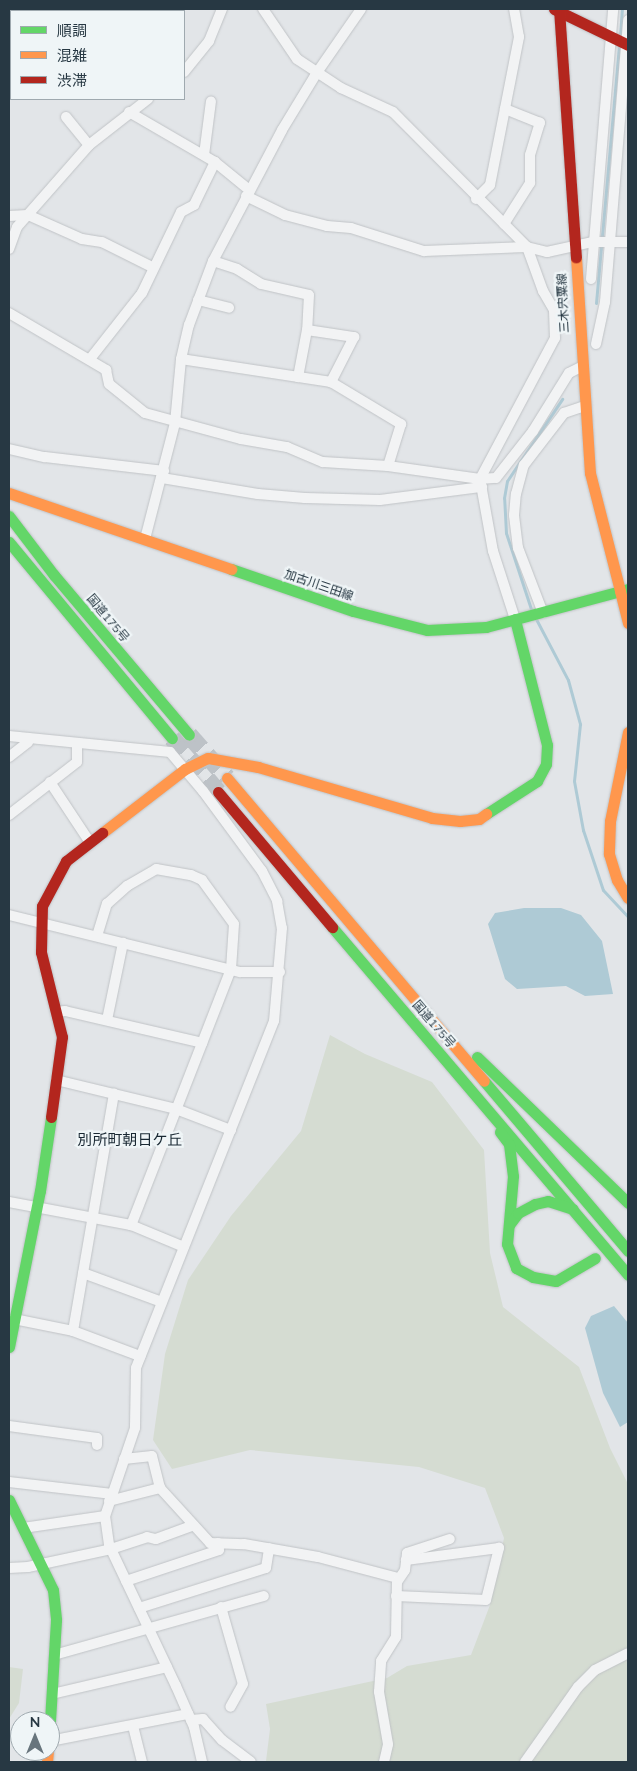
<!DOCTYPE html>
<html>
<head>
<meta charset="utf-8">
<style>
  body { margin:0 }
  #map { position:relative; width:637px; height:1771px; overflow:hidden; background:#e2e5e8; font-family:Mulish,"Noto Sans JP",sans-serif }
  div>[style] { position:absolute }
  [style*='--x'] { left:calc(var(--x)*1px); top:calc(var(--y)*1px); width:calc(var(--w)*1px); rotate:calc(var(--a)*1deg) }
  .green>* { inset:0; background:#d5dcd2 }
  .water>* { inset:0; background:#aecad5 }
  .stream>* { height:3px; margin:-1.5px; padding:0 1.5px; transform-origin:1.5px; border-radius:1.5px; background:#aecad5 }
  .highway-tunnel>* { height:18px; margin-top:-9px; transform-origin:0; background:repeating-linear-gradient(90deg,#bdc2c7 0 18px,transparent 0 27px) }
  .roads { filter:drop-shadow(0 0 1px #c0c3c6) drop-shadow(0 0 1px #c0c3c6) }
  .street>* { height:10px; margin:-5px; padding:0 5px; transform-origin:5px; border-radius:5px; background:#f2f3f4 }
  .fast>* { height:11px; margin:-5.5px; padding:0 5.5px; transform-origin:5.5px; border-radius:5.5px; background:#63d668 }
  .slow>* { height:11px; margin:-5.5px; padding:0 5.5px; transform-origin:5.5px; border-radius:5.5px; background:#ff974d }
  .jam>* { height:11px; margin:-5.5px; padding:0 5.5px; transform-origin:5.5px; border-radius:5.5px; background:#b3261e }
  span { translate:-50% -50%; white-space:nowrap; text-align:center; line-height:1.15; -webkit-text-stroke:4.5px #eff5f7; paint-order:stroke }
  .street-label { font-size:12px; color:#273843 }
  .quarter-label { font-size:15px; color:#192833 }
  .frame { position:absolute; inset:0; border:10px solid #273843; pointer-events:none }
  .legend { position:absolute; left:10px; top:10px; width:175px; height:90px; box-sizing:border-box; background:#eff5f7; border:1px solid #9fa9af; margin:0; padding:6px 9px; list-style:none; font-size:15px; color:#273843 }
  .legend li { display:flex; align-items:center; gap:10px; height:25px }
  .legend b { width:25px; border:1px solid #9fa9af }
  .north { position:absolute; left:10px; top:1711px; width:50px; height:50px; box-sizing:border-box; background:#eff5f7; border:1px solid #9fa9af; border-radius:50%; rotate:0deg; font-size:14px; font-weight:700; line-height:20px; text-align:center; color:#273843 }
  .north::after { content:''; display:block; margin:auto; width:18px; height:22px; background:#68757d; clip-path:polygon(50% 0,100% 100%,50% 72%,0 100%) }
</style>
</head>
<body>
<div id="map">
  <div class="green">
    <div style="clip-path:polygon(330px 1035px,365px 1054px,432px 1082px,484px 1150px,490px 1253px,503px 1307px,579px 1367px,610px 1448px,628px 1484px,628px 1762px,266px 1761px,270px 1729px,266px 1704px,387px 1678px,407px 1666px,471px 1655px,490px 1605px,504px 1538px,485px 1488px,419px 1467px,250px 1450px,172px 1469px,153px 1440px,165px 1354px,188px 1280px,231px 1216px,301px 1131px)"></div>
    <div style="clip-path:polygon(9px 1667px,23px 1669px,19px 1703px,9px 1719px)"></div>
  </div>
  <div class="water">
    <div style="clip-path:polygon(524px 908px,561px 908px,581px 915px,602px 941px,613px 994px,585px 996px,566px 986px,517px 989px,505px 979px,488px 924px,495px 913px)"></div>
    <div style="clip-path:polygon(614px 1306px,628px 1323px,628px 1422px,620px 1427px,603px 1393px,585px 1328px,591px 1316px)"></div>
  </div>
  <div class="stream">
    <div style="--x:620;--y:36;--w:27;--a:-86"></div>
    <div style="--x:596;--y:303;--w:259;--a:-84.9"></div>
    <div style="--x:531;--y:609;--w:80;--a:-108.2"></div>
    <div style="--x:506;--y:533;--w:35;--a:-93"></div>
    <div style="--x:504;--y:498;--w:17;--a:-80"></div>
    <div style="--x:507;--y:481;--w:99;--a:-56.1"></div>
    <div style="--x:536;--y:619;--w:69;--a:62.3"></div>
    <div style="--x:568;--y:680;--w:46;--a:74.7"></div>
    <div style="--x:580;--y:724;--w:57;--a:96"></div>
    <div style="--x:574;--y:781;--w:50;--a:79.6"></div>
    <div style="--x:583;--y:830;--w:63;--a:71.6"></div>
    <div style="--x:603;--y:890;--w:37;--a:47"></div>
  </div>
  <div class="highway-tunnel">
    <div style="--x:189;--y:735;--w:57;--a:48.5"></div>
    <div style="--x:172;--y:738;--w:71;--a:49.6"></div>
  </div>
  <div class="roads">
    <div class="street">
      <div style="--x:263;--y:9;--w:60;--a:55.8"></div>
      <div style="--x:297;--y:59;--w:53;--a:33.4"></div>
      <div style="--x:341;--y:88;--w:57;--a:24.8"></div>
      <div style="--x:393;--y:112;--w:190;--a:45.2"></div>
      <div style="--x:527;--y:247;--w:47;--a:70"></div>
      <div style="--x:543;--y:291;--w:22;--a:60"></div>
      <div style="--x:554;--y:310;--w:28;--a:88"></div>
      <div style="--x:555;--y:338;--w:160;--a:118"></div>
      <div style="--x:480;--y:479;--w:73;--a:79.8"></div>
      <div style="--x:493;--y:551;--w:71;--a:72.1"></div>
      <div style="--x:184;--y:72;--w:40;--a:-51"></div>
      <div style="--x:209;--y:41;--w:35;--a:-68"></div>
      <div style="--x:129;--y:112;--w:99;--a:30.2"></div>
      <div style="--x:215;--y:162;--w:43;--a:39.3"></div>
      <div style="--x:66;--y:117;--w:36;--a:51"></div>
      <div style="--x:204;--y:155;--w:54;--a:-82.6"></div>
      <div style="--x:246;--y:196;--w:43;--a:26"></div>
      <div style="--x:285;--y:215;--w:43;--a:14.7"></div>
      <div style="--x:327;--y:226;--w:24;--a:5"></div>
      <div style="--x:351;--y:228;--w:77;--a:17.5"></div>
      <div style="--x:424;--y:251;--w:103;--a:-2.2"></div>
      <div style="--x:527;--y:247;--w:21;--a:14"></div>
      <div style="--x:547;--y:252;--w:47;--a:-12.3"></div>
      <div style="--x:593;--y:242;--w:35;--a:0"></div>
      <div style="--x:476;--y:199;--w:20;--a:-45"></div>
      <div style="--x:490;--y:185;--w:151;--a:-78.9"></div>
      <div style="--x:519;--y:37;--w:28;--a:-100"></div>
      <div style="--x:9;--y:216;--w:19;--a:-3"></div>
      <div style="--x:28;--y:215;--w:59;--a:24"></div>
      <div style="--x:82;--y:239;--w:20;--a:9"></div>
      <div style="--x:102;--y:242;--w:56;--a:26.6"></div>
      <div style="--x:504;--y:224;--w:49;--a:-57.6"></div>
      <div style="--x:530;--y:183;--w:28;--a:-90"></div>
      <div style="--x:530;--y:155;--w:34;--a:-73"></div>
      <div style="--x:540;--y:123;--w:38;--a:-158"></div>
      <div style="--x:9;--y:249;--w:23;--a:-70"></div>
      <div style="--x:17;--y:227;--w:109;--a:-48.7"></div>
      <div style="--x:89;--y:145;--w:75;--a:-37.9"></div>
      <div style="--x:213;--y:261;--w:25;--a:18"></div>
      <div style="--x:237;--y:269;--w:28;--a:32"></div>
      <div style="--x:261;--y:284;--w:49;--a:12.9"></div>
      <div style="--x:309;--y:295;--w:35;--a:93"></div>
      <div style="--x:307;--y:330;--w:48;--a:100.8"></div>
      <div style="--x:591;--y:279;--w:271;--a:-85.3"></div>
      <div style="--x:198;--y:300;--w:32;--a:14"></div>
      <div style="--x:9;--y:313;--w:113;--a:30.4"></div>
      <div style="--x:106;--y:370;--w:14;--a:78"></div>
      <div style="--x:109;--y:384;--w:46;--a:38.9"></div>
      <div style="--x:145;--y:413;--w:99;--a:15.2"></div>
      <div style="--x:241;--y:439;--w:47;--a:9.9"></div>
      <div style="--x:287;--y:447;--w:39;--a:23"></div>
      <div style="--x:323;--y:462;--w:65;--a:3.5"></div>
      <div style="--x:307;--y:330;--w:48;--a:8.5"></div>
      <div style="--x:354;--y:337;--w:51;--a:117.1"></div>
      <div style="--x:596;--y:344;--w:43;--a:-77.9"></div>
      <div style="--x:605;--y:302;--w:283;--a:-85.3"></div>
      <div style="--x:90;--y:359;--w:84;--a:-51.8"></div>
      <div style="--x:142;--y:293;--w:90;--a:-64.3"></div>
      <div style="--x:181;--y:212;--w:15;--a:-28"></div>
      <div style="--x:194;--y:205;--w:48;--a:-64"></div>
      <div style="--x:181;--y:359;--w:152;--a:8.7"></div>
      <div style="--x:331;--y:382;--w:82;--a:31"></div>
      <div style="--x:401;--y:424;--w:44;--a:107.2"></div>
      <div style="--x:388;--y:466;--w:93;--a:8"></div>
      <div style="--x:480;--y:479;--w:16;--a:-4"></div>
      <div style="--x:496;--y:478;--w:60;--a:-51.8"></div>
      <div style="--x:533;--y:431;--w:68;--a:-58.2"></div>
      <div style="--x:569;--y:373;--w:13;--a:-27"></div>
      <div style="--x:9;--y:449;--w:37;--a:13"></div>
      <div style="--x:45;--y:457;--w:120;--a:6.7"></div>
      <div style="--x:162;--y:478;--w:97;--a:9.5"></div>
      <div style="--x:258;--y:494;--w:47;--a:4.9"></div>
      <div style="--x:305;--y:498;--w:75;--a:1.5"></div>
      <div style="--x:380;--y:500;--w:103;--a:-7.3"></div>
      <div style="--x:145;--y:539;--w:120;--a:-75.5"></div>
      <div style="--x:175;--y:423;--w:64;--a:-84.6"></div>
      <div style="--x:181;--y:359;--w:35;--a:-77"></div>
      <div style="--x:189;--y:325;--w:68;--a:-69.4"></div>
      <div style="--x:213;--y:261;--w:148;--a:-62.2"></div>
      <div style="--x:282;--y:130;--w:66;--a:-58.7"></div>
      <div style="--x:316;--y:74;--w:79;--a:-55.3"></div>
      <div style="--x:543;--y:613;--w:70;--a:-111"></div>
      <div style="--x:518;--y:548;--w:33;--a:-97"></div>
      <div style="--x:514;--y:515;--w:21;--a:-85"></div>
      <div style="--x:516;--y:494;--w:30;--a:-75"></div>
      <div style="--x:524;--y:465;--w:66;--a:-52.4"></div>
      <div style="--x:564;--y:413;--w:21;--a:-19"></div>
      <div style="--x:9;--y:736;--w:162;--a:5.7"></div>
      <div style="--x:170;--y:752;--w:51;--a:49.8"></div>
      <div style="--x:203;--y:791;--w:99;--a:53.6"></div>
      <div style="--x:262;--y:871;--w:34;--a:63"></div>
      <div style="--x:277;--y:901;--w:27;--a:80"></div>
      <div style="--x:282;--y:928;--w:93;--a:94.9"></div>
      <div style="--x:274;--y:1021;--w:373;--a:111.7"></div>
      <div style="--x:136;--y:1368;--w:60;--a:91"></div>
      <div style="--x:135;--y:1428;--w:93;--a:108.8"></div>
      <div style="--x:105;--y:1516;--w:29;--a:82"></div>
      <div style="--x:109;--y:1545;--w:156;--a:64.6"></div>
      <div style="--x:176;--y:1686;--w:45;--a:66.3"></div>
      <div style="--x:194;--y:1727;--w:36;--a:77"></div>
      <div style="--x:9;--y:757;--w:24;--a:-38"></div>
      <div style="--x:28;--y:742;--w:4;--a:-90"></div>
      <div style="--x:50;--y:782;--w:71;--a:56.5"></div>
      <div style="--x:9;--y:815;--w:86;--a:-37.9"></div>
      <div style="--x:77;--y:762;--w:19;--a:-90"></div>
      <div style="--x:9;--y:915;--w:238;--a:13.9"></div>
      <div style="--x:240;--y:972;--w:40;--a:0"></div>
      <div style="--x:97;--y:936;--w:34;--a:-73"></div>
      <div style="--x:107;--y:904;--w:27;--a:-42"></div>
      <div style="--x:127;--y:886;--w:34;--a:-30"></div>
      <div style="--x:156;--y:869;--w:36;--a:10"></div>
      <div style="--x:191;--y:875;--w:12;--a:24"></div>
      <div style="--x:202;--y:880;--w:54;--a:54"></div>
      <div style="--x:234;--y:924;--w:45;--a:93.8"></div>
      <div style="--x:231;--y:969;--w:275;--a:111.3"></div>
      <div style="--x:56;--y:1012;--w:9;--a:-6"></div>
      <div style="--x:65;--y:1011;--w:141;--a:13.1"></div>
      <div style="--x:107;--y:1020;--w:79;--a:-78.3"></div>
      <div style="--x:56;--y:1080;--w:123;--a:13.6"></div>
      <div style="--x:176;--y:1109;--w:59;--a:20.9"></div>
      <div style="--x:9;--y:1202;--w:124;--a:10.7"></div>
      <div style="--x:131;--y:1225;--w:57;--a:22.5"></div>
      <div style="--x:83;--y:1273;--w:84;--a:20.2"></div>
      <div style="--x:14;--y:1319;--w:60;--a:11.5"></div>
      <div style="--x:73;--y:1331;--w:72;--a:20.5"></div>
      <div style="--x:73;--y:1331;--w:241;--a:-80.2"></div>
      <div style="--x:9;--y:1426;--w:89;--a:7.8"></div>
      <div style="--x:97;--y:1438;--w:7;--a:90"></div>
      <div style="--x:124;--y:1459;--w:28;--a:-6"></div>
      <div style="--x:152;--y:1456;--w:33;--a:76"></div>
      <div style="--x:160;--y:1488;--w:74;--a:47.7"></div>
      <div style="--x:210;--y:1543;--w:34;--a:2"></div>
      <div style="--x:244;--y:1544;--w:75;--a:10"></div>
      <div style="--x:318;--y:1557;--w:83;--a:14.7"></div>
      <div style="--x:9;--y:1482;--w:104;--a:6.6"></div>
      <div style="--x:109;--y:1501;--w:53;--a:-14.3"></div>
      <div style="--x:23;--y:1528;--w:83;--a:-8.3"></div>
      <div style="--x:9;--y:1568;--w:19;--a:-3"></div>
      <div style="--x:28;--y:1567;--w:85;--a:-12.2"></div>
      <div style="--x:111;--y:1549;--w:38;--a:-18"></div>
      <div style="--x:147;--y:1537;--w:9;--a:13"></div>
      <div style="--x:156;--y:1539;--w:40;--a:-20.2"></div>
      <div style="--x:126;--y:1581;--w:98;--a:-18.4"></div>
      <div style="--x:219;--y:1550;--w:7;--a:-98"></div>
      <div style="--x:396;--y:1596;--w:90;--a:2.5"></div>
      <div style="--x:486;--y:1600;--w:54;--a:-76"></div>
      <div style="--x:499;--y:1548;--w:94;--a:172.6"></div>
      <div style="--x:221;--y:1607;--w:80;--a:74.1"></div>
      <div style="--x:243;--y:1684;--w:26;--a:119"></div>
      <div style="--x:139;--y:1608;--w:133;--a:-17.5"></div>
      <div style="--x:266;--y:1568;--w:20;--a:-81"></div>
      <div style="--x:54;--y:1655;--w:218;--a:-15.7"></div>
      <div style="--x:52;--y:1694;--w:118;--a:-13.2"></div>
      <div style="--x:191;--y:1720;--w:12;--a:-5"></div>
      <div style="--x:203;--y:1719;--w:28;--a:48"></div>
      <div style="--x:222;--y:1740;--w:36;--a:37"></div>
      <div style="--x:133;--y:1726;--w:37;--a:76"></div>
      <div style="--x:50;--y:1741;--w:141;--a:-11.1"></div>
      <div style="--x:384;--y:1762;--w:18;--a:-77"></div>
      <div style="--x:388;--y:1744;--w:53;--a:-99.8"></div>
      <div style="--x:379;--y:1692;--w:31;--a:-86"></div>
      <div style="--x:381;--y:1661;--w:28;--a:-58"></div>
      <div style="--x:396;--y:1637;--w:55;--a:-89"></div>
      <div style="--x:397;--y:1582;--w:14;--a:-56"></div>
      <div style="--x:405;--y:1570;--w:17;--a:-83"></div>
      <div style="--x:407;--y:1553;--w:45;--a:-18"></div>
      <div style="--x:525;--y:1762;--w:92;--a:-54.8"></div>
      <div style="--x:578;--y:1687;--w:24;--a:-45"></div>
      <div style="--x:595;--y:1670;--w:37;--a:-27"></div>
    </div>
    <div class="fast">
      <div style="--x:9;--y:516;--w:74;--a:52.7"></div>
      <div style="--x:54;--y:575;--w:209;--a:49.8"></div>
      <div style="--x:9;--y:542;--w:255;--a:50.3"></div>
      <div style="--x:231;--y:569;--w:129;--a:19"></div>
      <div style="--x:353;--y:611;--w:76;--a:14.4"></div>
      <div style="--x:427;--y:630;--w:59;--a:-2.9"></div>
      <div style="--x:486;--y:627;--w:147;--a:-15"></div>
      <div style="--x:486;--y:814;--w:61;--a:-32.9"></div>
      <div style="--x:537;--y:781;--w:19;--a:-62"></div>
      <div style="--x:546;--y:764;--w:19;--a:-87"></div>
      <div style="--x:547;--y:745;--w:130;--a:-104.3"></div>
      <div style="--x:332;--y:927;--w:457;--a:49.6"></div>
      <div style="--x:477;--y:1057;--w:210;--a:44"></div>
      <div style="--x:484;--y:1081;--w:223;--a:49.7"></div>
      <div style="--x:500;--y:1132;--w:15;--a:53"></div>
      <div style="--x:509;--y:1144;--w:32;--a:83"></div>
      <div style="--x:513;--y:1176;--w:68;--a:95"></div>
      <div style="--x:507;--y:1244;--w:26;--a:69"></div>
      <div style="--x:516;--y:1268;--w:19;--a:28"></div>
      <div style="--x:533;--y:1277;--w:23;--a:10"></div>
      <div style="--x:556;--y:1281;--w:45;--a:-30.5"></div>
      <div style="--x:509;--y:1225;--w:15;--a:-53"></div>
      <div style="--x:518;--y:1213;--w:19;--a:-28"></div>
      <div style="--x:535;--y:1204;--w:13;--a:-13"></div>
      <div style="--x:548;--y:1201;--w:26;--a:18"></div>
      <div style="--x:9;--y:1347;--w:159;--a:-78.8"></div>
      <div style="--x:40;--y:1191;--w:75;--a:-81.5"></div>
      <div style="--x:9;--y:1500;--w:100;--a:63.9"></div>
      <div style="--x:53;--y:1590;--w:30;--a:84"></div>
      <div style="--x:56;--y:1620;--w:101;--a:93.4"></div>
    </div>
    <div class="slow">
      <div style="--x:576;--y:257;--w:216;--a:86.3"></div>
      <div style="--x:590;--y:473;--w:122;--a:75.7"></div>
      <div style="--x:9;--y:493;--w:235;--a:18.9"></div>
      <div style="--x:620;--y:591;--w:33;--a:76"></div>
      <div style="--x:628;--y:732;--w:91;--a:101.4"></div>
      <div style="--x:610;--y:821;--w:33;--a:92"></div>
      <div style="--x:609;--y:854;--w:27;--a:73"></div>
      <div style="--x:617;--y:880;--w:21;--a:59"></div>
      <div style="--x:227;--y:778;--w:397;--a:49.7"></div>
      <div style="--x:102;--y:833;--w:105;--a:-37.6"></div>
      <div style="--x:185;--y:769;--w:25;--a:-26"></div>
      <div style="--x:208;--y:758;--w:51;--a:10.2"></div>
      <div style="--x:258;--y:767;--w:181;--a:16.3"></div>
      <div style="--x:432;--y:818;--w:28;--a:6"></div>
      <div style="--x:460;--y:821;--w:19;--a:-6"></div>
      <div style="--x:479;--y:819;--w:9;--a:-36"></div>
      <div style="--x:47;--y:1762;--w:11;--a:-85"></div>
    </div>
    <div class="jam">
      <div style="--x:554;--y:9;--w:82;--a:25.9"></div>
      <div style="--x:559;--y:9;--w:249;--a:86.1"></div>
      <div style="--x:218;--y:792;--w:177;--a:49.8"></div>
      <div style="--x:51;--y:1117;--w:81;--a:-82.2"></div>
      <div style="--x:62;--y:1037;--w:88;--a:-103.9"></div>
      <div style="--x:41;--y:952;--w:46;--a:-88.8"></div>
      <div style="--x:42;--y:906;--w:51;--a:-61.9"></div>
      <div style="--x:66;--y:861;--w:46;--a:-37.9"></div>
    </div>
  </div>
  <div class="street-label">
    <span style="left:563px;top:303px;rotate:-93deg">三木宍粟線</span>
    <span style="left:319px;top:585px;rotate:19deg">加古川三田線</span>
    <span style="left:108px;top:618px;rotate:50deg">国道175号</span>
    <span style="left:434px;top:1024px;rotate:49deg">国道175号</span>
  </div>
  <div class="quarter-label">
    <span style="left:130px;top:1140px">別所町朝日ケ丘</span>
  </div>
  <div class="frame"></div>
  <ul class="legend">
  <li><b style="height:6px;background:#63d668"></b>順調</li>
  <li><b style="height:6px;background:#ff974d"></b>混雑</li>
  <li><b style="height:6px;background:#b3261e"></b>渋滞</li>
  </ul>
  <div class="north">N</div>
</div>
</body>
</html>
